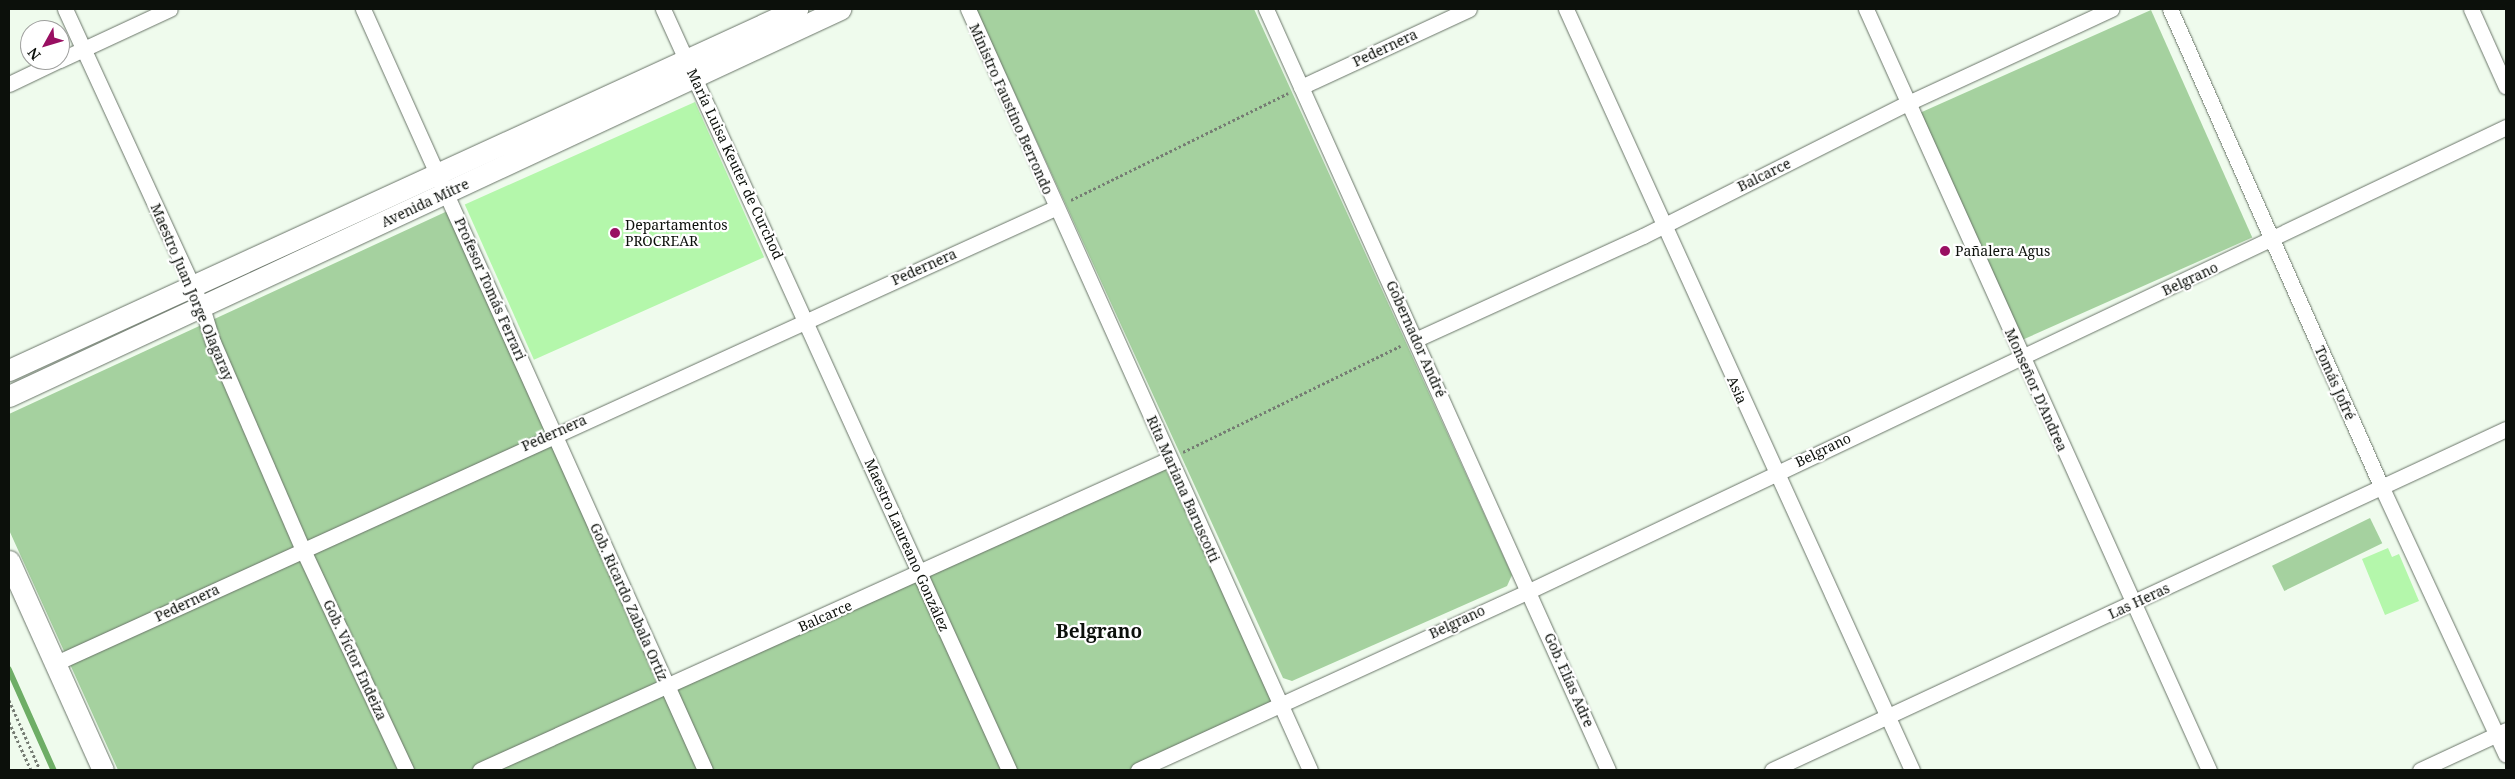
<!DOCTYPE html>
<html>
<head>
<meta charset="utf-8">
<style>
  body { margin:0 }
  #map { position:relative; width:2515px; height:779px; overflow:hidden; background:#effbed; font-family:"Noto Serif",serif }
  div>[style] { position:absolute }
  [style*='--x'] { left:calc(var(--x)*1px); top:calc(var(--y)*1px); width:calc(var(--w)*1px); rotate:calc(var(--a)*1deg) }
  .green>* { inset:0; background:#a5d19f; transform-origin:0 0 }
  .stream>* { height:5.5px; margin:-2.75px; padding:0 2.75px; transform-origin:2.75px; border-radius:2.75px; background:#6eae66 }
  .building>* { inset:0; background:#b4f7ab; transform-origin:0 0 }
  .path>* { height:3px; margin-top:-1.5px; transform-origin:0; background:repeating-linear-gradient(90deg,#757c73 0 2.5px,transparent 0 5px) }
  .roads { filter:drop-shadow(0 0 1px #6a7569) drop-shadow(0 0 1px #6a7569) }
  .street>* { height:15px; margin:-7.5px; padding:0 7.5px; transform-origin:7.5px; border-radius:7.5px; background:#fff }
  .secondary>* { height:21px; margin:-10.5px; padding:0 10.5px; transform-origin:10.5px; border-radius:10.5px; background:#fff }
  .dots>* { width:14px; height:14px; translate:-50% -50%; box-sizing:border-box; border:2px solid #fff; border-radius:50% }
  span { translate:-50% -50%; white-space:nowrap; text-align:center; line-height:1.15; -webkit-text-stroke:4.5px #fff; paint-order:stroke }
  .street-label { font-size:14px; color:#0c100b }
  .poi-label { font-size:14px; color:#0c100b }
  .left { translate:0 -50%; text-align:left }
  .district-label { font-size:19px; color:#0c100b; font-weight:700 }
  .frame { position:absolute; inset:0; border:10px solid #0c100b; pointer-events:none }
  .north { position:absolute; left:20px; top:20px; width:50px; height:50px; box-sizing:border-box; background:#fff; border:1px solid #9e9f9d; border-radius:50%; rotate:231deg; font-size:14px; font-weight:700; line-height:20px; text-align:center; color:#0c100b }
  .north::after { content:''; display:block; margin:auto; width:18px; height:22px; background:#990f62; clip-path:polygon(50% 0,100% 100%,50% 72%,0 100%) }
</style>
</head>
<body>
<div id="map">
  <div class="green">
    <div style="clip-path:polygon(976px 9px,1254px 9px,1512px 575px,1507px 586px,1292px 681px,1283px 678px)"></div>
    <div style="left:2151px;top:10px;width:249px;height:252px;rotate:66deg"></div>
    <div style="clip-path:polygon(454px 208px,667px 686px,1169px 459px,1280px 704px,1138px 770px,118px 770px,9px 530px,9px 414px)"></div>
    <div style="left:2370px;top:518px;width:28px;height:109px;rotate:64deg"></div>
  </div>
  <div class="stream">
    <div style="--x:9;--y:669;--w:111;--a:66"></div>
  </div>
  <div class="building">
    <div style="left:695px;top:102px;width:170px;height:252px;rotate:66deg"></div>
    <div style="clip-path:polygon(2388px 548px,2392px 557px,2399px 554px,2419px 601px,2385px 615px,2362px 559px)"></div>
  </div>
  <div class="path">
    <div style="--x:1071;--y:200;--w:242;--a:-26.2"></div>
    <div style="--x:1183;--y:452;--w:242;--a:-26"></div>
    <div style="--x:9;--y:700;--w:77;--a:66.1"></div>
    <div style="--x:9;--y:722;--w:53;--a:65.4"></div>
  </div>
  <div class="roads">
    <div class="street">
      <div style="--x:65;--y:9;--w:328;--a:65.3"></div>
      <div style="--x:202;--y:307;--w:37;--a:73"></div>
      <div style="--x:213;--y:342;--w:227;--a:66.6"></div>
      <div style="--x:303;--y:550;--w:243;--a:64.9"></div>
      <div style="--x:363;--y:9;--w:834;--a:65.8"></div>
      <div style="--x:663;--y:9;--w:836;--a:65.55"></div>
      <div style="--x:968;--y:9;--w:834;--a:65.8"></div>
      <div style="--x:1266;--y:9;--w:834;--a:65.8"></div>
      <div style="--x:1566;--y:9;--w:836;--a:65.55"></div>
      <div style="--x:1866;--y:9;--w:835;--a:65.74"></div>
      <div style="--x:2170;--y:9;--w:524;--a:66.13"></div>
      <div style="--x:2382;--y:488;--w:294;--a:65.1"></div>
      <div style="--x:2471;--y:9;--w:85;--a:65.8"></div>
      <div style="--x:60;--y:60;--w:121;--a:-24.9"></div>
      <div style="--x:9;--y:84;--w:55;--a:-25.6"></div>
      <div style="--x:1301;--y:87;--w:185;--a:-24.9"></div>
      <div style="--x:1417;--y:339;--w:248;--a:-24.5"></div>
      <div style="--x:1643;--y:236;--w:297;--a:-26.7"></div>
      <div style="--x:1908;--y:103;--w:224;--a:-24.8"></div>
      <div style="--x:56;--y:663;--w:1098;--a:-24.49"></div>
      <div style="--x:480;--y:770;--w:756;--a:-24.29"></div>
      <div style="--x:1138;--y:770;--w:430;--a:-24.6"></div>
      <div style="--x:1529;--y:591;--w:1082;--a:-25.4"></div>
      <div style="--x:1772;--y:770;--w:809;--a:-24.92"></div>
      <div style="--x:2420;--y:770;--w:95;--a:-24.9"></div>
    </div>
    <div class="secondary">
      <div style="--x:9;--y:370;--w:867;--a:-24.61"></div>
      <div style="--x:9;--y:396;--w:917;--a:-24.97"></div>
      <div style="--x:9;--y:561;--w:229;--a:65.8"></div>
    </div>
  </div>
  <div class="dots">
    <div style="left:615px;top:233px;background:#990f62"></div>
    <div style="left:1945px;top:251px;background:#990f62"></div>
  </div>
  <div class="street-label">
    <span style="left:1385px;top:48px;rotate:-25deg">Pedernera</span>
    <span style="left:1011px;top:109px;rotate:66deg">Ministro Faustino Berrondo</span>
    <span style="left:735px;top:164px;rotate:65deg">María Luisa Keuter de Curchod</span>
    <span style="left:1764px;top:175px;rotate:-26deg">Balcarce</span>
    <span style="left:425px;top:203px;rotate:-25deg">Avenida Mitre</span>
    <span style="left:924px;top:267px;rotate:-24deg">Pedernera</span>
    <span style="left:2190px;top:279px;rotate:-25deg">Belgrano</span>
    <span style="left:490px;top:289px;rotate:66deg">Profesor Tomás Ferrari</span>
    <span style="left:192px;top:292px;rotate:67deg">Maestro Juan Jorge Olagaray</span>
    <span style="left:1416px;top:339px;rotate:66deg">Gobernador André</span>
    <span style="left:2335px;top:383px;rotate:66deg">Tomás Jofré</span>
    <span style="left:1737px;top:390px;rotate:66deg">Asia</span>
    <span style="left:2036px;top:390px;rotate:66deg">Monseñor D'Andrea</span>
    <span style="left:554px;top:433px;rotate:-24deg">Pedernera</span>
    <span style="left:1823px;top:450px;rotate:-26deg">Belgrano</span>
    <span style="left:1183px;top:489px;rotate:66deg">Rita Mariana Baruscotti</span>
    <span style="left:907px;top:545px;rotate:66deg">Maestro Laureano González</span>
    <span style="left:2139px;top:601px;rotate:-25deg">Las Heras</span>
    <span style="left:629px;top:602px;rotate:66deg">Gob. Ricardo Zabala Ortíz</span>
    <span style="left:187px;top:603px;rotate:-25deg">Pedernera</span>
    <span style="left:825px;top:616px;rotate:-24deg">Balcarce</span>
    <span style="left:1457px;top:622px;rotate:-25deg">Belgrano</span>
    <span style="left:355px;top:660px;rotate:65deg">Gob. Víctor Endeiza</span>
    <span style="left:1569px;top:680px;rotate:66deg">Gob. Elías Adre</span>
  </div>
  <div class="poi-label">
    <span class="left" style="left:625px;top:233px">Departamentos<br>PROCREAR</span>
    <span class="left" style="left:1955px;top:251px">Pañalera Agus</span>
  </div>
  <div class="district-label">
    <span style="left:1099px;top:632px">Belgrano</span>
  </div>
  <div class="frame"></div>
  <div class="north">N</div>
</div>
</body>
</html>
